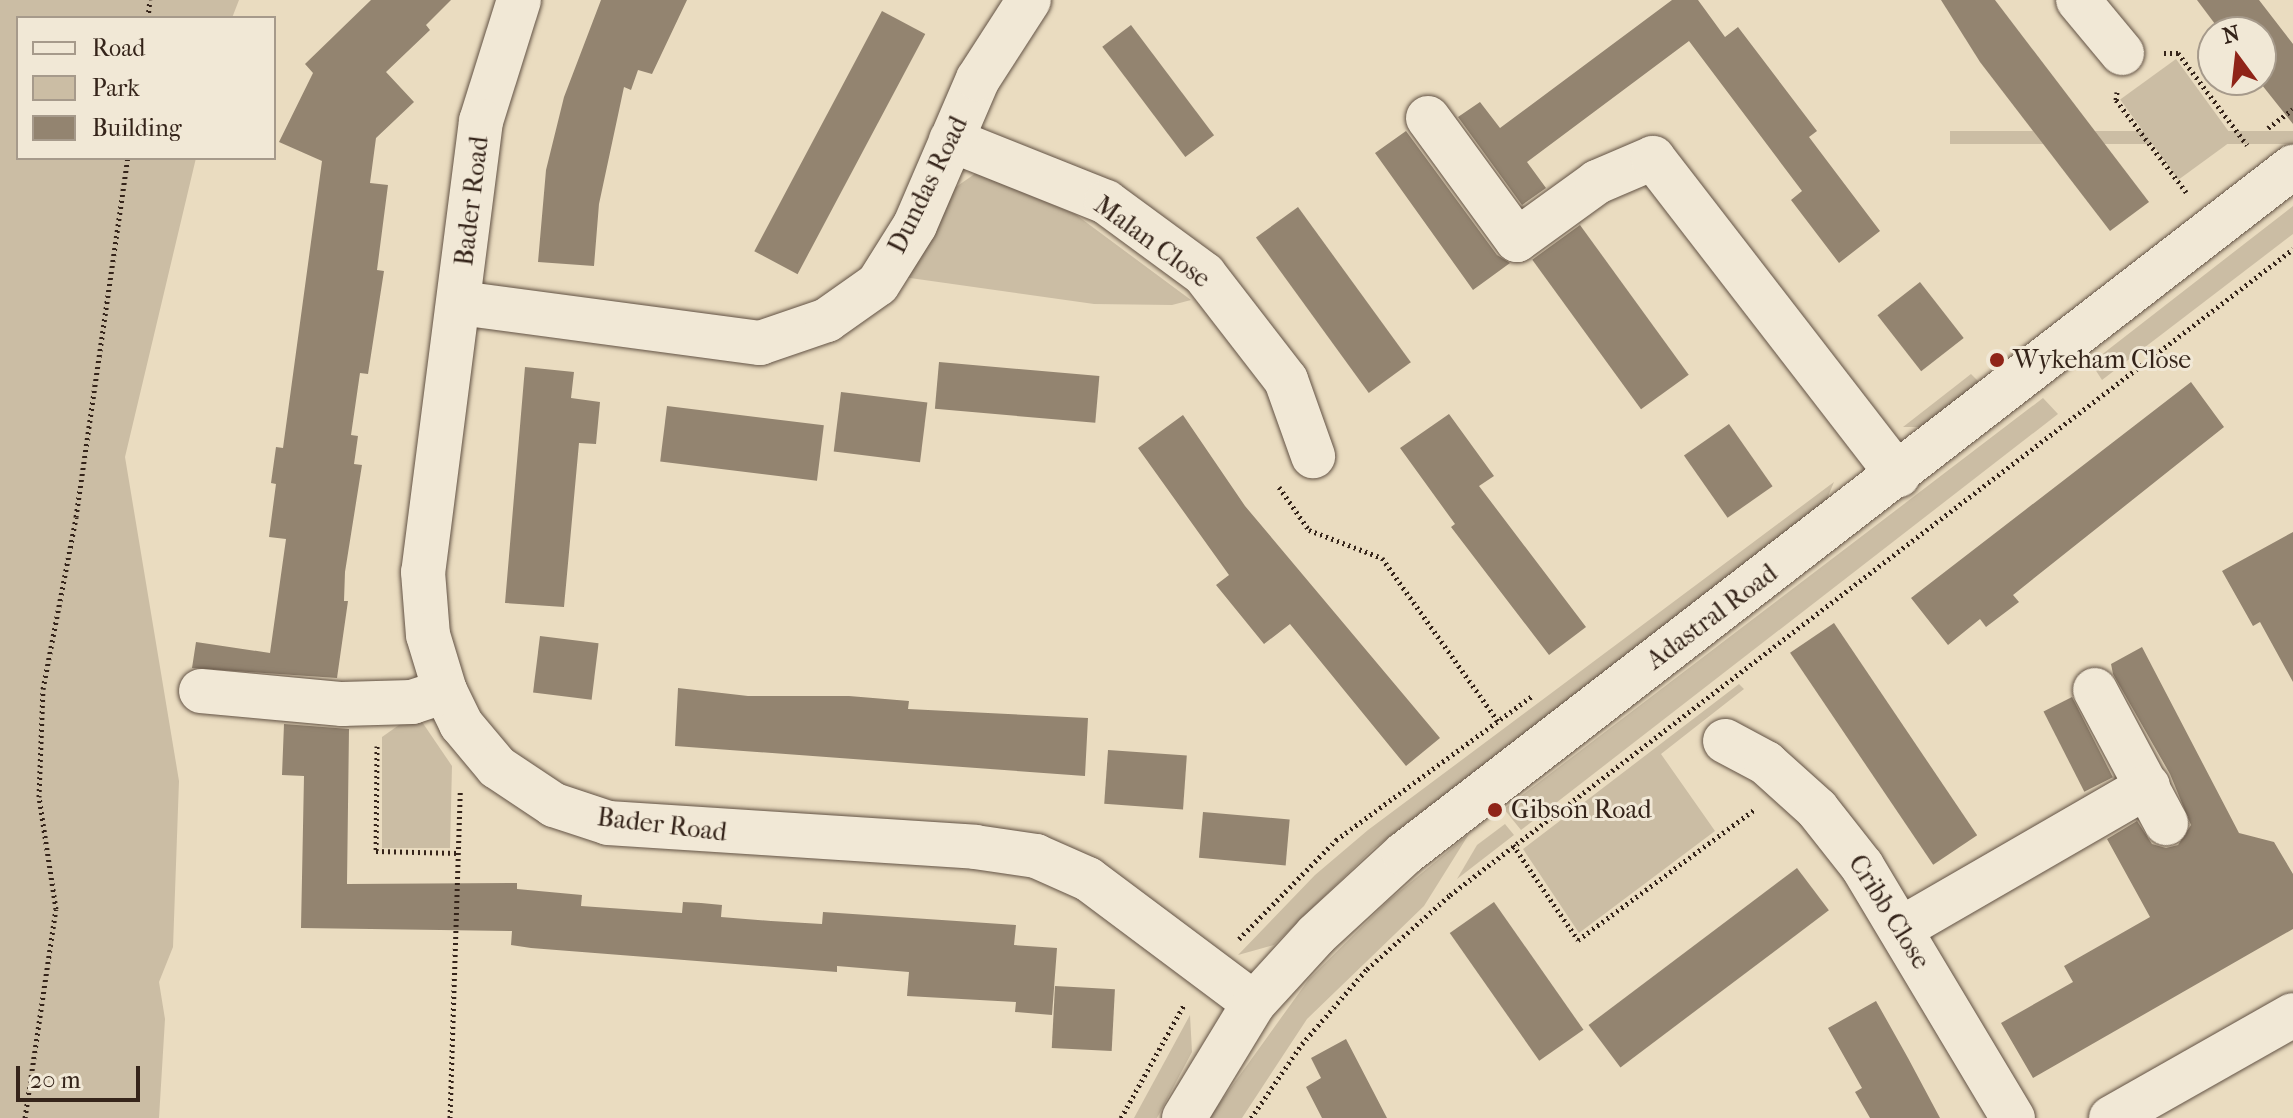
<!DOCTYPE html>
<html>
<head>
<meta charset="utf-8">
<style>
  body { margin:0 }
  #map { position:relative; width:2293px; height:1118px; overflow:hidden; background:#eadcc0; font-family:"IM FELL French Canon",serif }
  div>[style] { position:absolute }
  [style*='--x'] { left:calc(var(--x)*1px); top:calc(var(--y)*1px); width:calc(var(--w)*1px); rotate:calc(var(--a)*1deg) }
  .green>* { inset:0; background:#cbbda4; transform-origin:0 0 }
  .building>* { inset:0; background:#938470; transform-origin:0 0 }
  .path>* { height:5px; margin-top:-2.5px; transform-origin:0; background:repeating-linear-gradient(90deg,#35241a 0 2px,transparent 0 6px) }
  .roads { filter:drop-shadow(0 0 2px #625244) drop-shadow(0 0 2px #625244) }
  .minor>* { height:44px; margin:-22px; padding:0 22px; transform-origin:22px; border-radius:22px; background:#f1e8d6 }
  .dots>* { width:22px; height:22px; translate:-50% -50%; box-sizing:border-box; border:4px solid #f1e8d6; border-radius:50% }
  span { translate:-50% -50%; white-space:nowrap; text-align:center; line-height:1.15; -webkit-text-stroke:6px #f1e8d6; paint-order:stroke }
  .street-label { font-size:26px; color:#35241a }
  .poi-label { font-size:26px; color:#35241a }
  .left { translate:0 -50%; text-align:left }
  .legend { position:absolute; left:16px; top:16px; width:260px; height:144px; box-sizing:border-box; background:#f1e8d6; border:2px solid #a69a8b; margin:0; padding:10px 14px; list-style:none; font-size:24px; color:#35241a }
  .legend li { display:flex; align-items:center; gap:16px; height:40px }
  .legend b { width:40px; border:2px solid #a69a8b }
  .north { position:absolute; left:2197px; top:16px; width:80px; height:80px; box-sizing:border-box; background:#f1e8d6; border:2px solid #a69a8b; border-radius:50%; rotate:345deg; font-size:22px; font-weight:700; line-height:32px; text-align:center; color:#35241a }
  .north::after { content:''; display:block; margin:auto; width:28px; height:36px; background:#8f2418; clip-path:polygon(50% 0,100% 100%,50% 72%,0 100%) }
  .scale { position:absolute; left:16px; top:1066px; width:124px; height:36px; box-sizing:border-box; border:4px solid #35241a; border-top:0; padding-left:10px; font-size:24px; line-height:28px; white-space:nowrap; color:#35241a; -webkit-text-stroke:6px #f1e8d6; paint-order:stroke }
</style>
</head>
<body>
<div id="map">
  <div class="green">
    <div style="clip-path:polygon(0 0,239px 0,232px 18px,18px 18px,18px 158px,196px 158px,125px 457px,179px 781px,173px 947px,159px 982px,165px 1019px,159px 1118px,0 1118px)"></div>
    <div style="left:2176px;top:59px;width:99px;height:69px;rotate:54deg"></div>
    <div style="left:2293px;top:131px;width:13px;height:343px;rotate:90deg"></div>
    <div style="clip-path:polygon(976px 173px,1075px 214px,1191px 300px,1172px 305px,1094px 304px,903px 277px,946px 194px)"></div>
    <div style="clip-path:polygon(2293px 206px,2293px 234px,2102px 380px,2091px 363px)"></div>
    <div style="clip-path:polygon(1971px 374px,1980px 383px,1940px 417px,1920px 427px,1903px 427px)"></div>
    <div style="clip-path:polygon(2043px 398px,2058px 414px,1521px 830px,1504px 809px)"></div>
    <div style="clip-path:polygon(1834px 482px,1824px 506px,1373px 849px,1274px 945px,1238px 955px,1315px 875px,1368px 830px)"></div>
    <div style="clip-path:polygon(1739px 684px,1744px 689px,1661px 754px,1715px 831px,1579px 933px,1523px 849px)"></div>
    <div style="clip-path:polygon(416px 713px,452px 766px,450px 848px,382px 848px,382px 737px)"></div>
    <div style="clip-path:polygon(1505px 824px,1514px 835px,1457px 879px,1477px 845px)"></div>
    <div style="clip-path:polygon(1469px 834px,1424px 906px,1307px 1019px,1242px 1118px,1209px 1118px,1309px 979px,1388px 901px)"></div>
    <div style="clip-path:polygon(1190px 1015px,1192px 1052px,1157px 1118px,1134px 1118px)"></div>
  </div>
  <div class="building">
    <div style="clip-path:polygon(371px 0,451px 0,426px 25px,430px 30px,386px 72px,414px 102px,376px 138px,370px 183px,388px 185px,377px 270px,384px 271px,368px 374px,360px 373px,351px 435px,358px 436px,354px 464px,362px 465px,345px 572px,344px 601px,348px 601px,337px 678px,192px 668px,196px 642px,270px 653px,286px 539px,269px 537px,276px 484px,271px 483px,276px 447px,283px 448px,322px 161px,279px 142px,313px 73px,305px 64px)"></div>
    <div style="clip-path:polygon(601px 0,687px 0,652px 74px,638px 70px,631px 90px,624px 87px,599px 204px,594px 266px,538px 262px,546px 170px,564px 97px)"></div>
    <div style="clip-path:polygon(1672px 0,1698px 0,1725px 37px,1738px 27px,1817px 131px,1809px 137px,1880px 231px,1839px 263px,1791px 200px,1802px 191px,1689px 41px,1527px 162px,1546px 188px,1522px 205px,1458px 117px,1480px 102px,1500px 128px)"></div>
    <div style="clip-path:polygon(1941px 0,1995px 0,2149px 202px,2110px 231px,1980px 62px)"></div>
    <div style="clip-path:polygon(2197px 0,2259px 0,2293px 44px,2293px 124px,2258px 80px,2261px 32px,2221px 32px)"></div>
    <div style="left:882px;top:11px;width:49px;height:272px;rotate:28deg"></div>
    <div style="left:1131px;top:25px;width:138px;height:36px;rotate:53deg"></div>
    <div style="clip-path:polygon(1406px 131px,1497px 255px,1510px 263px,1473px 290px,1375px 153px)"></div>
    <div style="left:1298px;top:207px;width:192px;height:52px;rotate:54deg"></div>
    <div style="left:1580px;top:225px;width:185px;height:59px;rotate:54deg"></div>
    <div style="left:1920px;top:282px;width:71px;height:54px;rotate:52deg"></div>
    <div style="left:939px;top:362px;width:161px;height:47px;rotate:5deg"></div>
    <div style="clip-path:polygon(525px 367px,574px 372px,571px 398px,600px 402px,596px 444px,579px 443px,564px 607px,505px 603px)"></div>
    <div style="clip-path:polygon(2191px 382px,2224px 427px,2013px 595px,2019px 602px,1986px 627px,1980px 619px,1948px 645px,1911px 598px)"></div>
    <div style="left:841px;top:392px;width:87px;height:60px;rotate:7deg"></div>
    <div style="left:667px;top:406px;width:158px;height:56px;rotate:7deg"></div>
    <div style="clip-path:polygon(1449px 414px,1494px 476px,1479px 486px,1586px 627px,1549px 655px,1451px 527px,1455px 524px,1400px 448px)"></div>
    <div style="clip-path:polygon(1183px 415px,1245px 506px,1440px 738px,1406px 766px,1290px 624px,1264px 644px,1216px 585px,1229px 575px,1138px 448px)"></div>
    <div style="left:1729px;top:424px;width:76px;height:55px;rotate:55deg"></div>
    <div style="clip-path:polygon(2293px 532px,2293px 682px,2260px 622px,2253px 626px,2222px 571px)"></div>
    <div style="left:1834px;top:623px;width:256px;height:53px;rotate:56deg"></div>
    <div style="left:540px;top:636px;width:59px;height:57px;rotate:7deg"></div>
    <div style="clip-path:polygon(2142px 647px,2239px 833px,2274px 842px,2293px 874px,2293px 929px,2033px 1078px,2001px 1023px,2073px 982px,2064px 966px,2150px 917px,2107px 839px,2137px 821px,2152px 844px,2166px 848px,2178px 845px,2191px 825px,2170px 774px,2113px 674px,2111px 664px)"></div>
    <div style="clip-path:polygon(678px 688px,748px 696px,849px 696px,909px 701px,908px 709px,1088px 718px,1085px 776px,675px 746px)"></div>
    <div style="left:2072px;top:697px;width:90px;height:32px;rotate:63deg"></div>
    <div style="clip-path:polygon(284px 724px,349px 729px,347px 884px,517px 883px,517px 889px,582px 895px,581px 906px,682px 913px,683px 902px,701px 903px,722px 905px,721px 917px,771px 921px,822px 924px,823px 912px,1016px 925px,1014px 945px,1057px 948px,1052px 1015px,1015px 1012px,1016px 1002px,907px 996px,909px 972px,837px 966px,837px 972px,531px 948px,511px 945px,512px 931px,301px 928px,304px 776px,282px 775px)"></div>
    <div style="left:1108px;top:750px;width:79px;height:54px;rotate:4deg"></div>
    <div style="left:1203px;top:812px;width:87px;height:46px;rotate:5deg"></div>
    <div style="left:1797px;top:868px;width:53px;height:261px;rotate:53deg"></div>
    <div style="left:1494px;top:902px;width:156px;height:54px;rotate:55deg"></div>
    <div style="left:1055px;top:986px;width:60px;height:62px;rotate:3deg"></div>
    <div style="clip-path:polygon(1876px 1001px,1908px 1058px,1940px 1118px,1870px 1118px,1855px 1092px,1862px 1088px,1828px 1028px)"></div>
    <div style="clip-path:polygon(1346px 1039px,1387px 1118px,1322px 1118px,1306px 1087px,1321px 1078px,1311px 1058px)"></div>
  </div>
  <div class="path">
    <div style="--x:148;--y:18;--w:18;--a:-84"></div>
    <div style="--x:2164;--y:53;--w:14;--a:0"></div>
    <div style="--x:2178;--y:53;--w:115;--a:53.1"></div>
    <div style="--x:2117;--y:92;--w:8;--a:97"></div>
    <div style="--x:2116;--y:100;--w:116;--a:52.7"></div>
    <div style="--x:2268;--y:128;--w:31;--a:-37"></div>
    <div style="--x:1279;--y:487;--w:52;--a:55.1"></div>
    <div style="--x:1309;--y:530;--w:78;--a:21"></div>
    <div style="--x:1382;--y:558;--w:200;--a:54.6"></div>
    <div style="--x:377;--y:746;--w:105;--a:90.5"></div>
    <div style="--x:376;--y:851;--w:82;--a:1.4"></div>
    <div style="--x:1513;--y:845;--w:115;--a:55.6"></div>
    <div style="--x:1578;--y:940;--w:220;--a:-36.5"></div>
    <div style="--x:1239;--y:939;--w:139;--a:-45.6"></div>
    <div style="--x:1336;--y:840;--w:243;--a:-36.3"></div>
    <div style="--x:25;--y:1118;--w:211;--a:-81.6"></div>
    <div style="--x:56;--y:909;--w:113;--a:-98.6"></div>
    <div style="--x:39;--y:797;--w:108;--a:-87.9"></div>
    <div style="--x:43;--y:689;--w:175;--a:-79.1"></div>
    <div style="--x:76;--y:517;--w:363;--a:-81.8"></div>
    <div style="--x:450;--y:1118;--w:327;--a:-88.2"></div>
    <div style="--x:1121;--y:1118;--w:129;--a:-60.9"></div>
    <div style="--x:1251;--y:1118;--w:90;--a:-55.4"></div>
    <div style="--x:1302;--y:1044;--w:99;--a:-49.1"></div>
    <div style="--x:1367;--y:969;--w:111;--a:-41.7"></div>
    <div style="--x:1450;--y:895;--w:1062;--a:-37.46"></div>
  </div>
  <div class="roads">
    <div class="minor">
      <div style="--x:519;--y:0;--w:127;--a:107.4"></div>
      <div style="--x:481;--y:121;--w:455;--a:97.3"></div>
      <div style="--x:423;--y:572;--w:63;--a:85.5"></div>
      <div style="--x:428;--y:635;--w:59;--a:73.1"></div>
      <div style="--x:445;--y:691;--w:37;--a:64"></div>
      <div style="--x:461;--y:724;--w:56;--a:50.1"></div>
      <div style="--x:497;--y:767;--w:69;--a:33.7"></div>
      <div style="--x:554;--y:805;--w:57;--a:18.4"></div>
      <div style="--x:608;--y:823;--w:368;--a:3.7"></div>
      <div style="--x:975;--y:847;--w:62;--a:8.4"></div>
      <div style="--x:1036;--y:856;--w:57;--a:23.9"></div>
      <div style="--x:1088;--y:879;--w:207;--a:36.8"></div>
      <div style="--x:2078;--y:0;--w:69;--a:50.3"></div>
      <div style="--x:1428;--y:118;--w:151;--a:53.9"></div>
      <div style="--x:1517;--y:240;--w:99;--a:-35.9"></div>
      <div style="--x:1597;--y:182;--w:61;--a:-23.2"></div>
      <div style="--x:1653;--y:158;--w:401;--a:52.3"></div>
      <div style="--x:951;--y:140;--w:167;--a:21.8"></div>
      <div style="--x:1106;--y:202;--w:122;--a:36.3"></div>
      <div style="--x:1204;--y:274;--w:134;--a:52.3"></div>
      <div style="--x:1286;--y:380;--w:81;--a:70.4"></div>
      <div style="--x:460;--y:303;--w:303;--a:7.6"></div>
      <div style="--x:760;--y:343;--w:71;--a:-18.9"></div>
      <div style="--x:827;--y:320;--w:62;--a:-35.2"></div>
      <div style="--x:878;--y:284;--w:70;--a:-57.9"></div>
      <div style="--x:915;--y:225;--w:159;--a:-66.7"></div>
      <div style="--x:978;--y:79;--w:94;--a:-57.2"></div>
      <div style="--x:2095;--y:690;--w:151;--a:61.9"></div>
      <div style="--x:201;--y:691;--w:142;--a:5.3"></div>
      <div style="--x:342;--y:704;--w:70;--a:-1.6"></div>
      <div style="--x:412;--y:702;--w:35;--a:-18"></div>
      <div style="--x:1725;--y:741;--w:47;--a:28.2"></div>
      <div style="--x:1766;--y:763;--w:69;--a:42"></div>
      <div style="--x:1817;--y:809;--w:73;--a:51.7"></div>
      <div style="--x:1862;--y:866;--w:294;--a:59.1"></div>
      <div style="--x:1902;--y:928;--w:284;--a:-30"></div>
      <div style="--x:1184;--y:1118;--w:135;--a:-58.7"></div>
      <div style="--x:1254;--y:1003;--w:92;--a:-47.6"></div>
      <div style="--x:1316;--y:935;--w:120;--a:-42.6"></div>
      <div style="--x:1404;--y:854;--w:1124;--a:-37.7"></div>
      <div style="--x:2111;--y:1118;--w:209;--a:-29.5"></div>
    </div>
  </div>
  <div class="dots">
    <div style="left:1997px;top:360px;background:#8f2418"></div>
    <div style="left:1495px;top:810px;background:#8f2418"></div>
  </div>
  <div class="street-label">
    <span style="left:928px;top:185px;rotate:-64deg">Dundas Road</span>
    <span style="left:472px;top:201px;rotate:-83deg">Bader Road</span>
    <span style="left:1152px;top:242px;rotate:36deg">Malan Close</span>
    <span style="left:1712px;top:617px;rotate:-37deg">Adastral Road</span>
    <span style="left:662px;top:825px;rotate:7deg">Bader Road</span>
    <span style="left:1889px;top:912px;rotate:58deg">Cribb Close</span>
  </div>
  <div class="poi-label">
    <span class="left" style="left:2013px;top:360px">Wykeham Close</span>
    <span class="left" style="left:1511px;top:810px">Gibson Road</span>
  </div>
  <ul class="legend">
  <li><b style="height:10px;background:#f1e8d6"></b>Road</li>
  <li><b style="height:22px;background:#cbbda4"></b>Park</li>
  <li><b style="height:22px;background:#938470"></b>Building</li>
  </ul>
  <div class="north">N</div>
  <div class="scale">20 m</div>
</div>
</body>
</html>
